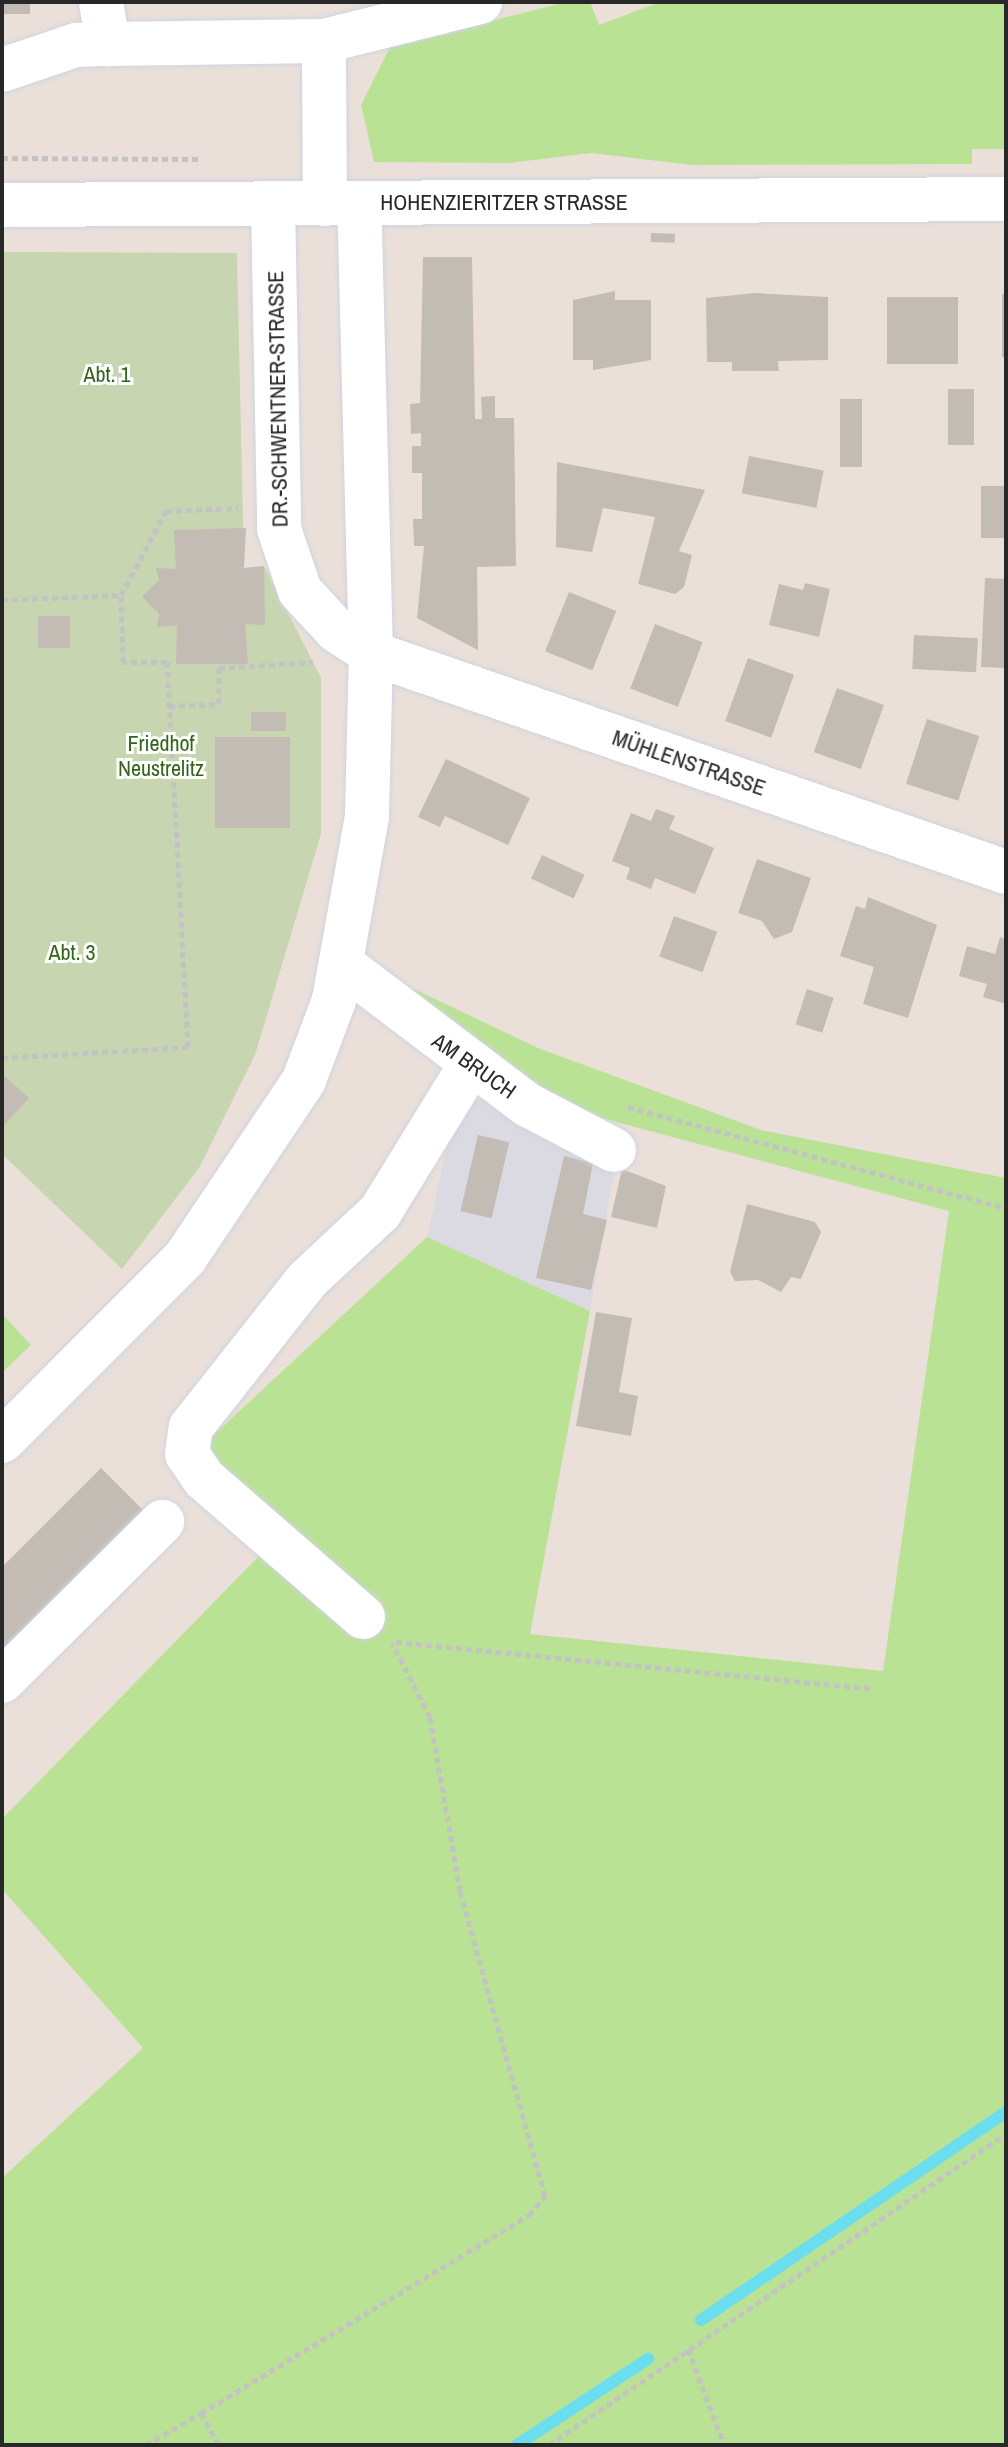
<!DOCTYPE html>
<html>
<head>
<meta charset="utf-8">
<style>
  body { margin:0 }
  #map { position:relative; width:1008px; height:2447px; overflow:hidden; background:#ebe0d9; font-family:"Archivo Narrow",sans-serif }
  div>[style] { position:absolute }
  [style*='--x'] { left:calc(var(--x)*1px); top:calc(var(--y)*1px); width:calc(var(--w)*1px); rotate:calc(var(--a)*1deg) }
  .industrial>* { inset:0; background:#dbdae2 }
  .green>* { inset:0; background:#bae294 }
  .cemetery>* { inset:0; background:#c7d5b0 }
  .stream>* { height:12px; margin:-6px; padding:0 6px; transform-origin:6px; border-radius:6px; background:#6adeef }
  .building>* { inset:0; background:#c2bcb5; transform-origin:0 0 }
  .path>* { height:5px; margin-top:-2.5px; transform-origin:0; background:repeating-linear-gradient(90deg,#c3c3c3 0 6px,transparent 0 10px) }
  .roads { filter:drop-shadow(0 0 2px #ced4e1) drop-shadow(0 0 2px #ced4e1) }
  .minor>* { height:44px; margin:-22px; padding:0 22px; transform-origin:22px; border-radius:22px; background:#fff }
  span { translate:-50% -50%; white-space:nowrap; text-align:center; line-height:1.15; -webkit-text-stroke:6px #fff; paint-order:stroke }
  .street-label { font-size:22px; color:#282828 }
  .park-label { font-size:22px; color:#336419 }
  .frame { position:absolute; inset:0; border:4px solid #282828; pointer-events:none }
</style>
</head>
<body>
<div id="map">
  <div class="industrial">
    <div style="clip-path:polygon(492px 1097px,560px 1148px,616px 1161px,590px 1311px,427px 1237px,453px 1119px,470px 1102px)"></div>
  </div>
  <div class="green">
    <div style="clip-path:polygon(566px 2px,590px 2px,599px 25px,660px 2px,1006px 2px,1006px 149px,972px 149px,972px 164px,692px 165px,591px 153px,509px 163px,374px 162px,361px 105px,390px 47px)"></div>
    <div style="clip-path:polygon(414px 989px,538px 1048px,761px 1130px,1006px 1178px,1006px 2445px,2px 2445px,2px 2178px,143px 2048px,2px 1889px,2px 1819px,261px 1554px,178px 1468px,427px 1237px,590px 1311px,530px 1634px,883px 1671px,949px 1211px,549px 1104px,418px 1014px)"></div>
    <div style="clip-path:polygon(2px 1314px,31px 1345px,2px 1373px)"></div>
  </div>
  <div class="cemetery">
    <div style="clip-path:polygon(2px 252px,237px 253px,244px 568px,264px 566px,321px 678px,321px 834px,255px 1055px,199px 1168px,122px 1269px,2px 1154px)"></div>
  </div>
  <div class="stream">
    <div style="--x:701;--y:2320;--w:369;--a:-34.3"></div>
    <div style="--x:517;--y:2445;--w:157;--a:-33.3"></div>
  </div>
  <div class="building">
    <div style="left:2px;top:2px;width:28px;height:12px"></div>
    <div style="left:651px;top:233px;width:24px;height:9px;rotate:2deg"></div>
    <div style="clip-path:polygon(423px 257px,472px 257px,475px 419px,482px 419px,481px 397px,495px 396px,495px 418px,514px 418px,516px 566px,477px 567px,478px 650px,417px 618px,424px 546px,414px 546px,413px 519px,422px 519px,422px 473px,412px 473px,412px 446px,421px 446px,421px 433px,411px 434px,410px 404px,420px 403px)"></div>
    <div style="clip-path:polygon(615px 291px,615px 300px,651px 300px,651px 360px,593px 370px,593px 360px,573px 360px,573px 300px)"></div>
    <div style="clip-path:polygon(755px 293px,828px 297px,828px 360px,778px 361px,779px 371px,732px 371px,732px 362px,707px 362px,706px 298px)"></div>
    <div style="left:1002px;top:294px;width:4px;height:63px"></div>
    <div style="left:887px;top:297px;width:71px;height:67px"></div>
    <div style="left:948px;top:389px;width:26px;height:56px"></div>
    <div style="left:862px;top:399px;width:68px;height:22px;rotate:90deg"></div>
    <div style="left:749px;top:456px;width:76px;height:38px;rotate:11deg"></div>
    <div style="clip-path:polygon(557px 462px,705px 490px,679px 551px,692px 555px,684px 587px,675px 594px,638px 584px,655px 517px,603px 508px,592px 552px,556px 547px)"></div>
    <div style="left:981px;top:486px;width:25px;height:52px"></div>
    <div style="clip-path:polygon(246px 528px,244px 568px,264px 566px,264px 571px,265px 625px,245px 624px,248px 664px,176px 664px,177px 625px,157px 627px,159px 614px,142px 597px,159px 580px,156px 568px,176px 569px,174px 530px)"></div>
    <div style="clip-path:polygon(985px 578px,1006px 579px,1006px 668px,981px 667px)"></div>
    <div style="clip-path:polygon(805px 583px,830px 589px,819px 637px,769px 625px,779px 584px,803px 590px)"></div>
    <div style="left:569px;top:592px;width:51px;height:64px;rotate:22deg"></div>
    <div style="left:38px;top:616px;width:32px;height:32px"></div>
    <div style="left:655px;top:624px;width:51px;height:69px;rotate:21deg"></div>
    <div style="left:914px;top:635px;width:64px;height:34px;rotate:3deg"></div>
    <div style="left:748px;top:658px;width:49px;height:67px;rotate:20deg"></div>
    <div style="left:837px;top:688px;width:50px;height:68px;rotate:20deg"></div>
    <div style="left:251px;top:712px;width:35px;height:19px"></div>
    <div style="left:927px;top:719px;width:55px;height:68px;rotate:18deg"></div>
    <div style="left:215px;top:737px;width:75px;height:91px"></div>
    <div style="clip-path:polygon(446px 759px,530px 798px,508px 845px,445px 816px,440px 827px,418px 817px)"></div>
    <div style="clip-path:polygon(656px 809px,675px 816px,669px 829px,714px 848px,695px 894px,655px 878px,651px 889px,626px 879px,630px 868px,612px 861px,631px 813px,651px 821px)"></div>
    <div style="left:542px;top:855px;width:47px;height:26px;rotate:25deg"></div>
    <div style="clip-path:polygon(757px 859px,811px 878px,792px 932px,774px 939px,762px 921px,738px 913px)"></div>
    <div style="clip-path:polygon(868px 897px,937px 925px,908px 1018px,863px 1004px,874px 967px,840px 956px,856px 906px,865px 909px)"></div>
    <div style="left:674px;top:916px;width:46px;height:43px;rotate:20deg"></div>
    <div style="clip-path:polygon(1000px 937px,1006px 939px,1006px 1004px,983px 997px,987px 984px,959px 976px,967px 946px,995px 954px)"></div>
    <div style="left:807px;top:989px;width:28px;height:37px;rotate:18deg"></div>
    <div style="clip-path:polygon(2px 1074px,29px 1098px,2px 1127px)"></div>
    <div style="left:478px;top:1135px;width:32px;height:78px;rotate:13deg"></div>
    <div style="clip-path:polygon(564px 1156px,593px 1163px,583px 1214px,607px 1220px,591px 1290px,536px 1278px)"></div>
    <div style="clip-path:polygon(622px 1169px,666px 1186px,657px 1228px,611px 1217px)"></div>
    <div style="clip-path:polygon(747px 1204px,815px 1222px,821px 1232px,801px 1279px,791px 1277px,781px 1292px,758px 1280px,735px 1281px,730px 1272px)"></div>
    <div style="clip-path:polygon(596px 1312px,632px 1318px,619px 1392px,638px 1396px,631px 1436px,576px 1426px)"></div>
    <div style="clip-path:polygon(101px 1468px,144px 1511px,2px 1652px,2px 1567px)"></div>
  </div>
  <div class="path">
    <div style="--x:2;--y:158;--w:197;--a:0.3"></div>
    <div style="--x:2;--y:600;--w:119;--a:-2.4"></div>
    <div style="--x:121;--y:595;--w:95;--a:-61.8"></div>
    <div style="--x:166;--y:511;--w:72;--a:-2.4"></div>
    <div style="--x:169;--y:706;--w:50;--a:-2.3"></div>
    <div style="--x:219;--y:704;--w:36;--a:-90"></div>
    <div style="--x:219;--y:668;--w:94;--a:-3.7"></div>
    <div style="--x:2;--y:1058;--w:186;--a:-3.4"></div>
    <div style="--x:188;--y:1047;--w:386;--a:-93.1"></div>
    <div style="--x:167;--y:662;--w:44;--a:180"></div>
    <div style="--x:123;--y:662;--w:67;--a:-91.7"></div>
    <div style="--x:628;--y:1107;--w:391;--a:15"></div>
    <div style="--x:396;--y:1642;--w:478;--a:5.6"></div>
    <div style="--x:688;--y:2349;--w:103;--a:69.4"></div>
    <div style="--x:201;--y:2413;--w:383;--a:-31.1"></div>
    <div style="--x:529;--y:2215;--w:25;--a:-50"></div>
    <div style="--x:545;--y:2196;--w:317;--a:-105.6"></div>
    <div style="--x:460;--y:1891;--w:177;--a:-99.8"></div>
    <div style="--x:430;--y:1717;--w:83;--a:-117.2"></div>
    <div style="--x:146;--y:2445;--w:64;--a:-30.2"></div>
    <div style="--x:201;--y:2413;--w:37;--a:61"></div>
    <div style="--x:549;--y:2445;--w:553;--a:-34.24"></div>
  </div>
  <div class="roads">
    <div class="minor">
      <div style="--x:101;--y:2;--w:43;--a:80.5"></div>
      <div style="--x:108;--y:44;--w:216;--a:-0.8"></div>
      <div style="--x:2;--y:70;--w:78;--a:-18.7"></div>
      <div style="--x:76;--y:45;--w:32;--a:-2"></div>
      <div style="--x:273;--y:204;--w:325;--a:88.9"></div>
      <div style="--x:279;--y:529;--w:65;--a:71.3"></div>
      <div style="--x:300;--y:591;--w:53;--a:47.3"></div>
      <div style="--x:336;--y:630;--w:42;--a:33.3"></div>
      <div style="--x:371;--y:653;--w:672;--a:19.03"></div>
      <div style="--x:325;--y:204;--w:163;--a:-90.4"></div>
      <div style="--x:324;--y:41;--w:161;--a:-14"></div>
      <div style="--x:2;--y:205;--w:1004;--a:-0.34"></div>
      <div style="--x:344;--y:966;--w:231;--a:37.1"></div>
      <div style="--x:528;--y:1105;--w:97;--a:27.6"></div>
      <div style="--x:2;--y:1441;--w:259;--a:-45"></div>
      <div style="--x:185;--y:1258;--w:214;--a:-56.2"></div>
      <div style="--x:304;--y:1080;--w:85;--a:-69.4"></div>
      <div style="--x:334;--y:1000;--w:187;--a:-79.8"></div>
      <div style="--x:367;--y:816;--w:163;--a:-88.6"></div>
      <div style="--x:371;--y:653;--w:449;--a:-91.5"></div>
      <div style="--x:363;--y:1617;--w:211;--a:-139"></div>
      <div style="--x:204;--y:1479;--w:30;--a:-124"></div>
      <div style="--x:187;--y:1454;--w:27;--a:-82"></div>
      <div style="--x:191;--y:1427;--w:187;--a:-51.7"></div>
      <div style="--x:307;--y:1280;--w:100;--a:-43"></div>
      <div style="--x:380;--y:1212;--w:174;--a:-58.4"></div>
      <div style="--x:2;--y:1681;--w:226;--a:-44.8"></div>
    </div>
  </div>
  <div class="street-label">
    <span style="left:504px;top:203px">HOHENZIERITZER STRASSE</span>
    <span style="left:278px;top:399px;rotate:-91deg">DR.-SCHWENTNER-STRASSE</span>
    <span style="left:689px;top:763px;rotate:19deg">MÜHLENSTRASSE</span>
    <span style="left:474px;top:1066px;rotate:35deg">AM BRUCH</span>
  </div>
  <div class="park-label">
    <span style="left:107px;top:375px">Abt. 1</span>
    <span style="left:161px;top:756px">Friedhof<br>Neustrelitz</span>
    <span style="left:72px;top:953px">Abt. 3</span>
  </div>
  <div class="frame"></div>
</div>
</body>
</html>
